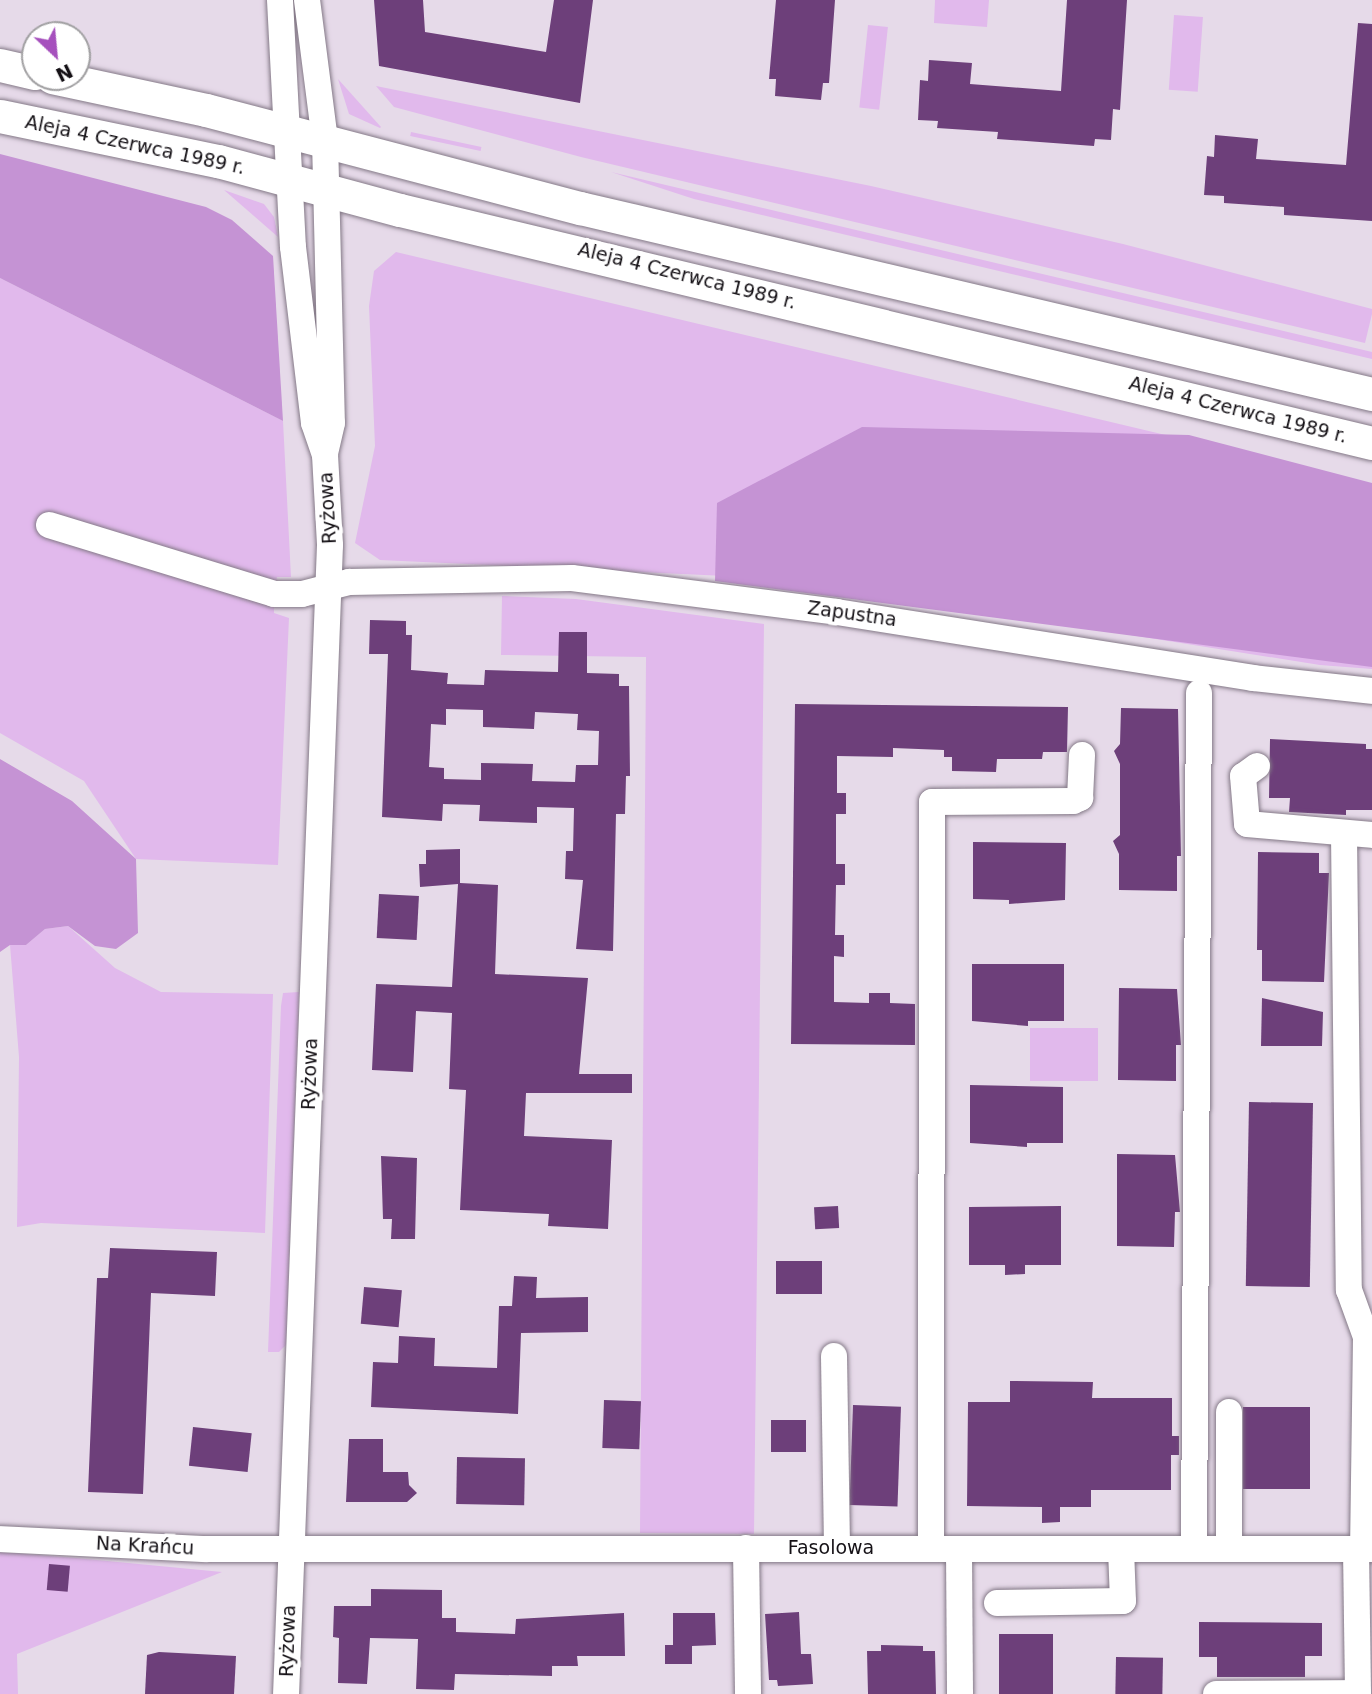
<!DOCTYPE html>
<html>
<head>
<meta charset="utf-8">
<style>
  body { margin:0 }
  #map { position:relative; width:1372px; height:1694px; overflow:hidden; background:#e6dae9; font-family:"DejaVu Sans",sans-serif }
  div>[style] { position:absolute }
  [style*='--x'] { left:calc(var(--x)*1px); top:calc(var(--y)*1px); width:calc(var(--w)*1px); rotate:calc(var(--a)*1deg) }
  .green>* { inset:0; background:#e1b9ec; transform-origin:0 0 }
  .forest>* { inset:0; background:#c593d4 }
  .building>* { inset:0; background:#6d3f7a; transform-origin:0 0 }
  .roads { filter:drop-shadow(0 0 2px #847987) drop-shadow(0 0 2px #847987) }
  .minor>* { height:26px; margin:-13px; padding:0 13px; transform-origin:13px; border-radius:13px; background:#fff }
  .major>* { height:33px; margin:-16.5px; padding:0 16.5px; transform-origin:16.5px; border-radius:16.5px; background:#fff }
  span { translate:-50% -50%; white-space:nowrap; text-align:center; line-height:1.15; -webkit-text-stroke:7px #fff; paint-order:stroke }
  .street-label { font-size:19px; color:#151116 }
  .north { position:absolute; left:21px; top:21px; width:70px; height:70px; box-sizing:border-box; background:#fff; border:2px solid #a1a0a2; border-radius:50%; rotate:154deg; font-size:19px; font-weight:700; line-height:28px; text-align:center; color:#151116 }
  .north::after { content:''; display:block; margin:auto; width:24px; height:32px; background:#a650bd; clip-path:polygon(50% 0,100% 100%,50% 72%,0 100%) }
</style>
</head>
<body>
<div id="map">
  <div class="green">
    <div style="clip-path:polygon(935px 0,989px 0,987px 27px,934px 23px)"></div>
    <div style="left:1174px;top:15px;width:29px;height:75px;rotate:4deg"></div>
    <div style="left:868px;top:25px;width:20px;height:83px;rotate:6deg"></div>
    <div style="clip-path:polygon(338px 79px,381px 127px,380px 128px,349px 114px)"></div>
    <div style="clip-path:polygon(376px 86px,871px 186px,1123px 244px,1372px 309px,1372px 314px,1365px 343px,581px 157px,394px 107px)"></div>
    <div style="left:411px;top:132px;width:72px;height:4px;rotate:12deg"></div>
    <div style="clip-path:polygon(611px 172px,1372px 352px,1372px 359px,694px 199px)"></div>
    <div style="clip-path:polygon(224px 190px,264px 204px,274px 217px,278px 237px)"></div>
    <div style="clip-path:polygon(396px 252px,1372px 484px,1372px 669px,1320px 665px,772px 578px,380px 560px,355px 543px,375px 446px,369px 306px,374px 271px)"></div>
    <div style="clip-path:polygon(0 278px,283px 421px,291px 577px,277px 577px,274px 594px,274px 613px,289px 618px,278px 865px,136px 859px,84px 781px,0 733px)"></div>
    <div style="clip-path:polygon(502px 596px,576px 599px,764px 624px,754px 1534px,640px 1533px,646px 657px,501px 655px)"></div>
    <div style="clip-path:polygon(68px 926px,115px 968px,161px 992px,273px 994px,265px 1233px,41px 1223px,17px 1227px,19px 1057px,10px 945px,26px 945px,45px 929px)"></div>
    <div style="clip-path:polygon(299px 992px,286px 1345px,279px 1352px,268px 1352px,281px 1006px,283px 993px)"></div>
    <div style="left:1030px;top:1028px;width:68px;height:53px"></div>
    <div style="clip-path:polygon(0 1552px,76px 1558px,222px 1572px,17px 1654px,18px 1694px,0 1694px)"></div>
  </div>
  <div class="forest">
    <div style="clip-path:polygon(0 154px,206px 207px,232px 220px,273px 256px,283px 421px,0 278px)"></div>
    <div style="clip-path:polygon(862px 427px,1189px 435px,1372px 483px,1372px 667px,715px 581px,717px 503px)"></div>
    <div style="clip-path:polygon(0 759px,72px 801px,136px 859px,138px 933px,116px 949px,95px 946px,68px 926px,45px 929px,26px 945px,10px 945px,0 952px)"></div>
  </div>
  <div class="building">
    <div style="clip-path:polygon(374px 0,423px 0,425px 32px,546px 52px,554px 0,593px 0,580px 103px,379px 66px)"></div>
    <div style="clip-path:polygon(776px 0,835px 0,829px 83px,823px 83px,821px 100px,775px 96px,776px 79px,769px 79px)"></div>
    <div style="clip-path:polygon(1067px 0,1127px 0,1120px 110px,1113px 109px,1111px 140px,1095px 139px,1094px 146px,997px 139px,998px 132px,937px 128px,938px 121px,918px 120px,920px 80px,928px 81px,929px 60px,972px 63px,970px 84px,1061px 91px)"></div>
    <div style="clip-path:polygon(1358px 23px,1372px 24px,1372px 221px,1284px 215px,1284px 207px,1224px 203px,1224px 196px,1204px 195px,1207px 156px,1214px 157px,1215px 135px,1258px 139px,1256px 159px,1346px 165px)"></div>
    <div style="clip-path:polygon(evenodd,370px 620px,406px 621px,406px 635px,412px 635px,411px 670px,448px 673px,447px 684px,484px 685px,485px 670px,558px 672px,559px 632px,587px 632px,587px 673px,619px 674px,619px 686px,629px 686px,630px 776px,626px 776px,625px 814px,616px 814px,613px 951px,576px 949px,583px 880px,565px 879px,566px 851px,573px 851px,574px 808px,537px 807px,537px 823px,479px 821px,480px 805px,443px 804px,442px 821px,382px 817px,388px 654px,369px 654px,370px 620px,446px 709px,483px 710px,483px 727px,534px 729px,535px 712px,578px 714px,577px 730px,599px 731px,598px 765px,576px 765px,575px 782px,532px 781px,533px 764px,481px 763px,481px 780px,444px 779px,444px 768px,429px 767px,430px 748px,431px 724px,446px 725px,446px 709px)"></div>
    <div style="clip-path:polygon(795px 704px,1068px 707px,1067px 752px,1043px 752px,1042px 759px,997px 759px,996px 772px,952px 771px,952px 757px,944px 757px,944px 750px,893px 748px,893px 757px,837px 756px,837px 793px,846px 793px,846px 814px,836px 814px,836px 864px,845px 864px,845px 885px,836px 885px,835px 935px,844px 935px,844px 957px,834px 956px,834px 1002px,869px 1003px,869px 993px,890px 993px,890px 1003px,915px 1004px,915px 1045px,791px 1044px)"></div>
    <div style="clip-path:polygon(1121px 708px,1178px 709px,1181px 856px,1177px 856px,1177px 891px,1119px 890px,1119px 854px,1113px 841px,1120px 835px,1120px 764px,1114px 751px,1120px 744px)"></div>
    <div style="clip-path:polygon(1270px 739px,1366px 744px,1366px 749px,1372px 749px,1372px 810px,1346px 810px,1346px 815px,1289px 812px,1290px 798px,1269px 798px)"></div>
    <div style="clip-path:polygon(973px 842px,1066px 843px,1065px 900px,1009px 904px,1009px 900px,973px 899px)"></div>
    <div style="clip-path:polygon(460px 849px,460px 883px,498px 885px,495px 974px,588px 978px,579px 1074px,632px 1074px,632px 1093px,526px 1093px,524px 1136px,612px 1140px,608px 1229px,548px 1226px,549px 1214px,460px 1210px,466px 1090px,449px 1089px,452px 1013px,416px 1011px,413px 1072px,372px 1070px,376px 984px,452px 987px,458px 884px,420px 887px,419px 864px,426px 864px,426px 850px)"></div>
    <div style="clip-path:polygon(1258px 852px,1319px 853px,1319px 873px,1329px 873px,1324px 982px,1262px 981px,1262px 950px,1257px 950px)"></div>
    <div style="left:379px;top:894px;width:40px;height:44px;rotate:3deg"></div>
    <div style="clip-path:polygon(972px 964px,1064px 964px,1064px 1021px,1028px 1021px,1028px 1026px,972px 1021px)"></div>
    <div style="clip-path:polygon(1119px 988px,1177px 989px,1181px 1045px,1176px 1045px,1176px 1081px,1118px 1080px)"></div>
    <div style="clip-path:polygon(1262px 998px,1323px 1012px,1322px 1046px,1261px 1046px)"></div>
    <div style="clip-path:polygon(970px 1085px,1063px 1087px,1063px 1143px,1027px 1143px,1027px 1147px,970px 1143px)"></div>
    <div style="left:1249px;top:1102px;width:64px;height:184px;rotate:1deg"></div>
    <div style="clip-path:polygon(1117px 1154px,1175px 1155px,1180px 1212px,1175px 1212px,1174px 1247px,1117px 1246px)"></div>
    <div style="clip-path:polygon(381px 1156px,417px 1158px,415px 1239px,391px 1239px,392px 1219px,383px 1219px)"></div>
    <div style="left:838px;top:1206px;width:22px;height:24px;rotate:87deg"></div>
    <div style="clip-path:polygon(1061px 1206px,1061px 1265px,1025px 1265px,1025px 1274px,1005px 1275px,1005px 1265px,969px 1265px,969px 1207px)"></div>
    <div style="clip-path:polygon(110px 1248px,217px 1252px,215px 1296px,151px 1293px,143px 1494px,88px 1492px,97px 1278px,108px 1278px)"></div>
    <div style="left:776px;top:1261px;width:46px;height:33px"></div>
    <div style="clip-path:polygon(514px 1276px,537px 1277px,536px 1298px,588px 1297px,588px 1332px,521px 1333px,518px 1414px,371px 1407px,373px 1362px,398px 1363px,399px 1336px,435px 1338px,434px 1366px,497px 1368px,499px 1306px,512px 1306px)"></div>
    <div style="left:364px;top:1287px;width:38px;height:37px;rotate:5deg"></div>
    <div style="clip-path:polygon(1010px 1381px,1093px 1382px,1092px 1398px,1172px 1398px,1172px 1436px,1179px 1436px,1179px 1455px,1171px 1455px,1171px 1490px,1091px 1490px,1091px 1507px,1060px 1507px,1060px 1522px,1042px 1523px,1042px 1507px,967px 1506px,968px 1402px,1010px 1402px)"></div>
    <div style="left:604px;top:1400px;width:37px;height:48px;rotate:2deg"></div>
    <div style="left:853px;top:1405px;width:48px;height:100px;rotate:2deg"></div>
    <div style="left:1243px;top:1407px;width:67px;height:82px"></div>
    <div style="left:771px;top:1420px;width:35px;height:32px"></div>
    <div style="left:193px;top:1427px;width:59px;height:39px;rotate:6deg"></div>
    <div style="clip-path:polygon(349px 1439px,383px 1439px,383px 1472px,408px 1472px,409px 1485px,417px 1493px,407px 1502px,346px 1502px)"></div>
    <div style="left:457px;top:1457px;width:68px;height:47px;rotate:1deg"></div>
    <div style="left:49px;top:1564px;width:21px;height:26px;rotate:5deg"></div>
    <div style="clip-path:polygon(371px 1589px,442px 1590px,442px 1618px,456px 1618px,456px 1632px,515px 1634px,516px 1619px,624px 1613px,625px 1656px,577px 1656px,578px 1666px,552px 1666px,552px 1676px,455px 1674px,454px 1690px,416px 1689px,418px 1639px,370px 1638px,367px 1684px,338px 1683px,339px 1638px,333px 1637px,334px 1606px,371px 1606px)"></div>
    <div style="clip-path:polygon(799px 1612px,801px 1654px,811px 1654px,813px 1684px,778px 1686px,777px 1680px,769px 1680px,765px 1614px)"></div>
    <div style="clip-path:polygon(673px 1613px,715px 1613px,716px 1645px,692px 1646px,692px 1664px,665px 1664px,665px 1645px,673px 1645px)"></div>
    <div style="clip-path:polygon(1199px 1622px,1322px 1623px,1322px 1656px,1305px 1656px,1305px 1677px,1217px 1677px,1217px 1657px,1199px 1657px)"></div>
    <div style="left:1053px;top:1634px;width:60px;height:54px;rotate:90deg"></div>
    <div style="clip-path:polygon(881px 1645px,923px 1646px,923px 1651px,935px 1651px,936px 1694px,868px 1694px,867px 1651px,881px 1651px)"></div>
    <div style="clip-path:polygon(159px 1652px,236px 1656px,234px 1694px,145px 1694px,147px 1655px)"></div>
    <div style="left:1116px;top:1657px;width:47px;height:37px;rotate:1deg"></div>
  </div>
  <div class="roads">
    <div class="minor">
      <div style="--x:280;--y:0;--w:247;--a:87"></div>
      <div style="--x:293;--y:247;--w:177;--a:83.2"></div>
      <div style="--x:314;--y:423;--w:34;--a:71"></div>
      <div style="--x:325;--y:455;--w:90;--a:86.8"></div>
      <div style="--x:330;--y:545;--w:1150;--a:92.19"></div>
      <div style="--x:307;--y:0;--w:141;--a:82.7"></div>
      <div style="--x:325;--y:140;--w:283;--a:88.6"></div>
      <div style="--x:332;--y:423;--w:31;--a:103"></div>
      <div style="--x:49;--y:525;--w:235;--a:17"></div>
      <div style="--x:274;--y:594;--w:28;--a:0"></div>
      <div style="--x:302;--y:594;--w:49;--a:-14.3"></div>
      <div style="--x:349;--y:582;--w:223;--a:-1"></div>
      <div style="--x:572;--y:578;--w:267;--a:7.3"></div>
      <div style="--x:837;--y:612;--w:421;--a:9"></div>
      <div style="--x:1253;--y:678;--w:120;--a:6.2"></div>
      <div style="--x:1257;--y:766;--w:17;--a:144"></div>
      <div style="--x:1243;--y:776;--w:48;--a:85.2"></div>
      <div style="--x:1247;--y:824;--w:125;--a:5"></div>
      <div style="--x:1344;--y:833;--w:457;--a:89.4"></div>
      <div style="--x:1349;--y:1290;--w:50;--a:70.1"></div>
      <div style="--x:1366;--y:1337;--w:212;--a:90.8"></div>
      <div style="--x:834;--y:1356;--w:192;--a:89.1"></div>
      <div style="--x:1229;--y:1412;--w:137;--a:90"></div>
      <div style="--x:0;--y:1539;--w:205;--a:2.8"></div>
      <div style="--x:205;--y:1549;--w:1167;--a:0"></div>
      <div style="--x:746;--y:1548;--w:146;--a:89.2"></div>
      <div style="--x:931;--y:1549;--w:747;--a:-89.92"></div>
      <div style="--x:932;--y:802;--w:141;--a:-0.4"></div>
      <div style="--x:1073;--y:801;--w:8;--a:-23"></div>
      <div style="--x:1080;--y:798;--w:43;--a:-87.3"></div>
      <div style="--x:959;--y:1549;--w:145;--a:89.6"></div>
      <div style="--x:1194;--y:1549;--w:856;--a:-89.67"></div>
      <div style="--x:1356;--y:1549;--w:145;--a:89.2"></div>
      <div style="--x:997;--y:1603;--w:126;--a:-0.9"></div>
      <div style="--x:1123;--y:1601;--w:52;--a:-92.2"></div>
      <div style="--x:1216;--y:1694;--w:142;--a:-0.4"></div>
    </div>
    <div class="major">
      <div style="--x:0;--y:65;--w:36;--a:13"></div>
      <div style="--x:52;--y:77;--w:157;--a:12.1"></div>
      <div style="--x:206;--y:110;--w:387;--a:14.7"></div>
      <div style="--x:580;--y:208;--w:814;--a:13.22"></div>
      <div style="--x:0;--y:116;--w:223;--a:11.7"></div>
      <div style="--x:218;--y:161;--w:188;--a:15.1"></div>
      <div style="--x:400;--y:210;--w:1000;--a:13.48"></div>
    </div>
  </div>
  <div class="street-label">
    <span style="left:135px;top:145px;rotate:12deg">Aleja 4 Czerwca 1989 r.</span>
    <span style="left:687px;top:276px;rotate:14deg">Aleja 4 Czerwca 1989 r.</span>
    <span style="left:1238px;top:410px;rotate:14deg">Aleja 4 Czerwca 1989 r.</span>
    <span style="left:328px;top:508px;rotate:-93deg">Ryżowa</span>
    <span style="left:852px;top:614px;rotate:8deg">Zapustna</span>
    <span style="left:310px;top:1074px;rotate:-88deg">Ryżowa</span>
    <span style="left:145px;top:1546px;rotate:3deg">Na Krańcu</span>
    <span style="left:831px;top:1548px">Fasolowa</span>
    <span style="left:288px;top:1641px;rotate:-88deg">Ryżowa</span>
  </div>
  <div class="north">N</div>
</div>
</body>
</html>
